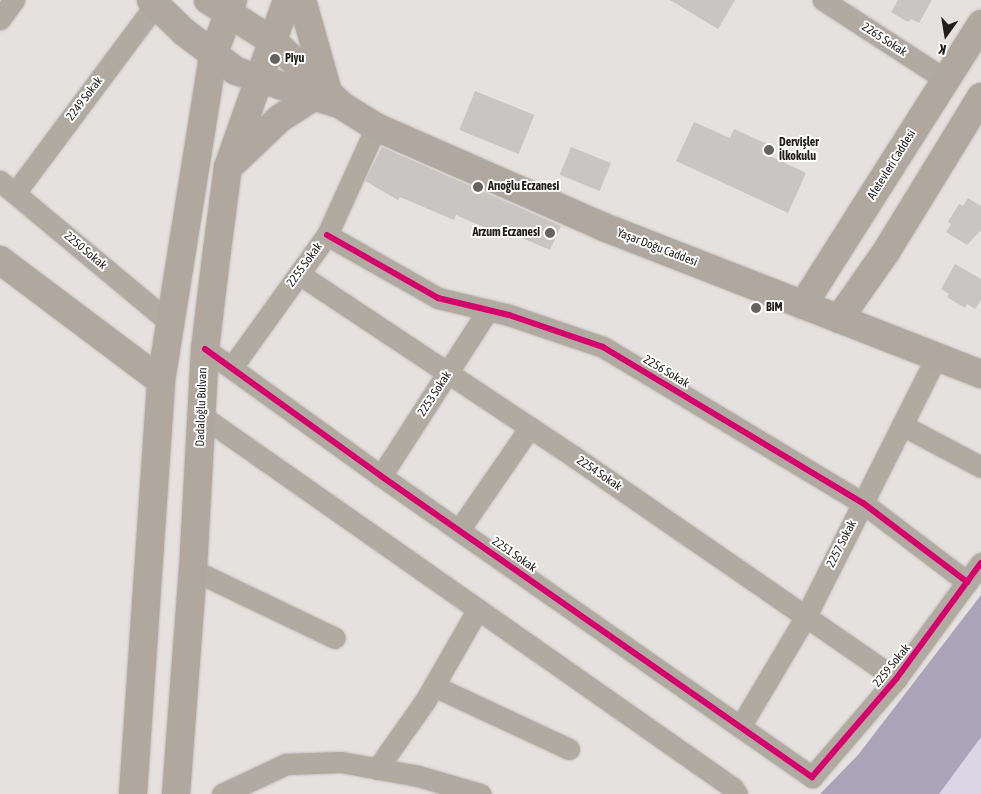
<!DOCTYPE html>
<html>
<head>
<meta charset="utf-8">
<style>
  body { margin:0 }
  #map { position:relative; width:981px; height:794px; overflow:hidden; background:#e4e1de; font-family:"Asap Condensed",sans-serif }
  div>[style] { position:absolute }
  [style*='--x'] { left:calc(var(--x)*1px); top:calc(var(--y)*1px); width:calc(var(--w)*1px); rotate:calc(var(--a)*1deg) }
  .green>* { inset:0; background:#dcd5e5 }
  .water>* { inset:0; background:#aba3b8 }
  .building>* { inset:0; background:#c8c6c3; transform-origin:0 0 }
  .roads { filter:drop-shadow(0 0 1px #c0bebc) drop-shadow(0 0 1px #c0bebc) }
  .street>* { height:21px; margin:-10.5px; padding:0 10.5px; transform-origin:10.5px; border-radius:10.5px; background:#b1aaa1 }
  .secondary>* { height:28px; margin:-14px; padding:0 14px; transform-origin:14px; border-radius:14px; background:#b0a89e }
  .cycleway>* { height:6px; margin:-3px; padding:0 3px; transform-origin:3px; border-radius:3px; background:#d6006c }
  .dots>* { width:14px; height:14px; translate:-50% -50%; box-sizing:border-box; border:2px solid #fff; border-radius:50% }
  span { translate:-50% -50%; white-space:nowrap; text-align:center; line-height:1.15; -webkit-text-stroke:4px #fff; paint-order:stroke }
  .street-label { font-size:12px; color:#201d1b }
  .poi-label { font-size:12px; color:#201d1b; font-weight:700 }
  .left { translate:0 -50%; text-align:left }
  .right { translate:-100% -50%; text-align:right }
  .north { position:absolute; left:921px; top:10px; width:50px; height:50px; -webkit-text-stroke:4px #fff; paint-order:stroke; rotate:193deg; font-size:14px; font-weight:700; line-height:20px; text-align:center; color:#201d1b }
  .north::after { content:''; display:block; margin:auto; width:18px; height:22px; background:#201d1b; clip-path:polygon(50% 0,100% 100%,50% 72%,0 100%) }
</style>
</head>
<body>
<div id="map">
  <div class="green">
    <div style="clip-path:polygon(981px 706px,981px 794px,912px 794px)"></div>
  </div>
  <div class="water">
    <div style="clip-path:polygon(981px 595px,981px 737px,939px 794px,820px 794px,858px 755px)"></div>
  </div>
  <div class="building">
    <div style="clip-path:polygon(670px 0,735px 0,718px 29px)"></div>
    <div style="clip-path:polygon(898px 0,932px 0,919px 23px,911px 19px,908px 22px,891px 12px)"></div>
    <div style="left:475px;top:91px;width:64px;height:42px;rotate:22deg"></div>
    <div style="clip-path:polygon(694px 122px,730px 138px,734px 129px,774px 147px,770px 156px,806px 173px,788px 213px,676px 161px)"></div>
    <div style="clip-path:polygon(382px 147px,561px 226px,550px 250px,513px 234px,511px 239px,456px 215px,454px 220px,400px 197px,398px 200px,365px 181px)"></div>
    <div style="left:571px;top:147px;width:43px;height:30px;rotate:22deg"></div>
    <div style="clip-path:polygon(968px 198px,981px 206px,981px 230px,967px 245px,946px 232px,951px 224px,948px 222px,959px 204px,963px 206px)"></div>
    <div style="clip-path:polygon(955px 264px,981px 279px,981px 300px,975px 309px,967px 304px,965px 308px,947px 297px,949px 294px,941px 289px)"></div>
  </div>
  <div class="roads">
    <div class="street">
      <div style="--x:823;--y:0;--w:147;--a:33"></div>
      <div style="--x:0;--y:19;--w:24;--a:-54"></div>
      <div style="--x:0;--y:181;--w:220;--a:39.8"></div>
      <div style="--x:15;--y:193;--w:234;--a:-53.3"></div>
      <div style="--x:327;--y:235;--w:128;--a:29.6"></div>
      <div style="--x:438;--y:298;--w:73;--a:13.5"></div>
      <div style="--x:509;--y:315;--w:99;--a:18.8"></div>
      <div style="--x:603;--y:347;--w:303;--a:31"></div>
      <div style="--x:863;--y:503;--w:131;--a:37.2"></div>
      <div style="--x:299;--y:274;--w:329;--a:33.6"></div>
      <div style="--x:573;--y:456;--w:393;--a:34.6"></div>
      <div style="--x:205;--y:349;--w:217;--a:35.8"></div>
      <div style="--x:381;--y:476;--w:526;--a:34.93"></div>
      <div style="--x:812;--y:777;--w:129;--a:-49.4"></div>
      <div style="--x:896;--y:679;--w:144;--a:-53.8"></div>
      <div style="--x:232;--y:367;--w:163;--a:-54.3"></div>
      <div style="--x:327;--y:235;--w:119;--a:-65.6"></div>
      <div style="--x:202;--y:416;--w:648;--a:35.01"></div>
      <div style="--x:733;--y:788;--w:7;--a:56"></div>
      <div style="--x:902;--y:425;--w:89;--a:28"></div>
      <div style="--x:381;--y:476;--w:197;--a:-57.2"></div>
      <div style="--x:459;--y:530;--w:125;--a:-55.4"></div>
      <div style="--x:193;--y:570;--w:157;--a:25.6"></div>
      <div style="--x:434;--y:686;--w:149;--a:25"></div>
      <div style="--x:740;--y:727;--w:129;--a:-59.3"></div>
      <div style="--x:806;--y:616;--w:290;--a:-63.3"></div>
      <div style="--x:377;--y:769;--w:83;--a:-54.8"></div>
      <div style="--x:425;--y:701;--w:106;--a:-60.1"></div>
      <div style="--x:222;--y:794;--w:71;--a:-25.1"></div>
      <div style="--x:286;--y:764;--w:55;--a:-2.1"></div>
      <div style="--x:341;--y:762;--w:78;--a:10.3"></div>
      <div style="--x:418;--y:776;--w:65;--a:16.2"></div>
    </div>
    <div class="secondary">
      <div style="--x:151;--y:0;--w:46;--a:44.1"></div>
      <div style="--x:184;--y:32;--w:65;--a:36.9"></div>
      <div style="--x:236;--y:71;--w:104;--a:17.9"></div>
      <div style="--x:208;--y:0;--w:78;--a:32.5"></div>
      <div style="--x:274;--y:42;--w:92;--a:43.2"></div>
      <div style="--x:341;--y:105;--w:41;--a:32.2"></div>
      <div style="--x:376;--y:127;--w:246;--a:23.7"></div>
      <div style="--x:601;--y:226;--w:408;--a:21.3"></div>
      <div style="--x:302;--y:0;--w:96;--a:74.2"></div>
      <div style="--x:233;--y:163;--w:64;--a:-43.7"></div>
      <div style="--x:279;--y:119;--w:40;--a:-32.9"></div>
      <div style="--x:0;--y:260;--w:201;--a:36.9"></div>
      <div style="--x:803;--y:305;--w:333;--a:-57.6"></div>
      <div style="--x:839;--y:319;--w:82;--a:-55"></div>
      <div style="--x:886;--y:252;--w:182;--a:-58.5"></div>
      <div style="--x:133;--y:794;--w:414;--a:-86.1"></div>
      <div style="--x:161;--y:381;--w:329;--a:-80.9"></div>
      <div style="--x:213;--y:56;--w:59;--a:-70.3"></div>
      <div style="--x:176;--y:794;--w:225;--a:-85.7"></div>
      <div style="--x:193;--y:570;--w:221;--a:-86.9"></div>
      <div style="--x:205;--y:349;--w:100;--a:-83.1"></div>
      <div style="--x:217;--y:250;--w:84;--a:-82.5"></div>
      <div style="--x:228;--y:167;--w:177;--a:-70.5"></div>
    </div>
  </div>
  <div class="cycleway">
    <div style="--x:327;--y:235;--w:128;--a:29.6"></div>
    <div style="--x:438;--y:298;--w:73;--a:13.5"></div>
    <div style="--x:509;--y:315;--w:99;--a:18.8"></div>
    <div style="--x:603;--y:347;--w:303;--a:31"></div>
    <div style="--x:863;--y:503;--w:131;--a:37.2"></div>
    <div style="--x:205;--y:349;--w:217;--a:35.8"></div>
    <div style="--x:381;--y:476;--w:526;--a:34.93"></div>
    <div style="--x:812;--y:777;--w:129;--a:-49.4"></div>
    <div style="--x:896;--y:679;--w:144;--a:-53.8"></div>
  </div>
  <div class="dots">
    <div style="left:275px;top:59px;background:#65625f"></div>
    <div style="left:769px;top:150px;background:#65625f"></div>
    <div style="left:478px;top:187px;background:#65625f"></div>
    <div style="left:550px;top:233px;background:#65625f"></div>
    <div style="left:756px;top:308px;background:#65625f"></div>
  </div>
  <div class="street-label">
    <span style="left:884px;top:40px;rotate:33deg">2265 Sokak</span>
    <span style="left:85px;top:99px;rotate:-53deg">2249 Sokak</span>
    <span style="left:892px;top:165px;rotate:-58deg">Afetevleri Caddesi</span>
    <span style="left:657px;top:248px;rotate:21deg">Yaşar Doğu Caddesi</span>
    <span style="left:85px;top:251px;rotate:40deg">2250 Sokak</span>
    <span style="left:305px;top:265px;rotate:-54deg">2255 Sokak</span>
    <span style="left:666px;top:372px;rotate:31deg">2256 Sokak</span>
    <span style="left:435px;top:394px;rotate:-57deg">2253 Sokak</span>
    <span style="left:202px;top:407px;rotate:-88deg">Dadaloğlu Bulvarı</span>
    <span style="left:599px;top:474px;rotate:34deg">2254 Sokak</span>
    <span style="left:842px;top:544px;rotate:-63deg">2257 Sokak</span>
    <span style="left:514px;top:555px;rotate:35deg">2251 Sokak</span>
    <span style="left:892px;top:666px;rotate:-51deg">2259 Sokak</span>
  </div>
  <div class="poi-label">
    <span class="left" style="left:285px;top:59px">Piyu</span>
    <span class="left" style="left:779px;top:150px">Dervişler<br>İlkokulu</span>
    <span class="left" style="left:488px;top:187px">Arıoğlu Eczanesi</span>
    <span class="right" style="left:540px;top:233px">Arzum Eczanesi</span>
    <span class="left" style="left:766px;top:308px">BiM</span>
  </div>
  <div class="north">K</div>
</div>
</body>
</html>
